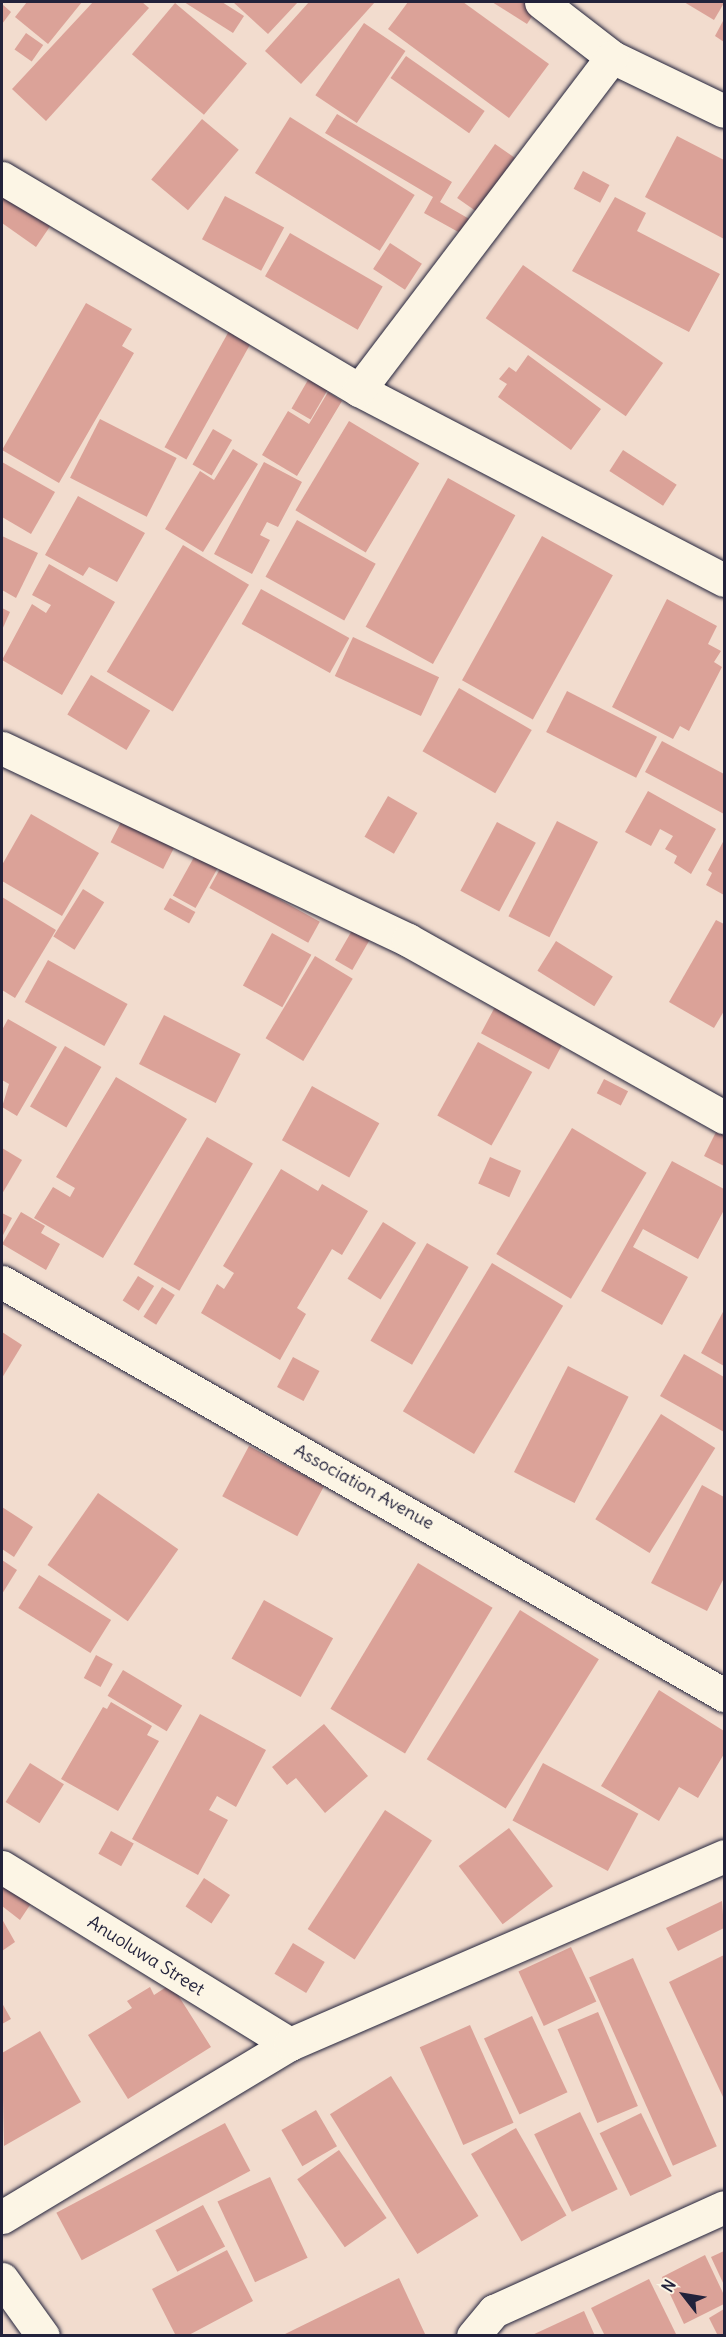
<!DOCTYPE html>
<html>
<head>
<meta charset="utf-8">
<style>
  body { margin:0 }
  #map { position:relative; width:726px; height:2337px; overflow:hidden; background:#f2dcce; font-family:Delius,sans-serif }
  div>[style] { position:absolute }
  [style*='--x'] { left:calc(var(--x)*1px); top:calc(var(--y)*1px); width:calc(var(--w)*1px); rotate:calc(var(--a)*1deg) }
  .building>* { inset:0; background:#dba298; transform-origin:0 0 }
  .roads { filter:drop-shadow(0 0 2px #22223b) drop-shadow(0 0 2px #22223b) }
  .minor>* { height:33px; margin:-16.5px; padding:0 16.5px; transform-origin:16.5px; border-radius:16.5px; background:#fcf5e5 }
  span { translate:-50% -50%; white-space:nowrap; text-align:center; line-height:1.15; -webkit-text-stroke:4.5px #fcf5e5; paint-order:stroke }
  .street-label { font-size:18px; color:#22223b }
  .frame { position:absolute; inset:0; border:3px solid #22223b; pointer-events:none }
  .north { position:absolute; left:654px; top:2265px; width:60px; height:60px; -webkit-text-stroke:4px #fcf5e5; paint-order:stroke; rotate:301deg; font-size:16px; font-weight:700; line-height:24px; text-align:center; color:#22223b }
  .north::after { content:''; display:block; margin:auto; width:21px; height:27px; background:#22223b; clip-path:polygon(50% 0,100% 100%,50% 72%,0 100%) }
</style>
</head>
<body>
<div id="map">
  <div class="building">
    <div style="clip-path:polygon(27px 2px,82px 2px,48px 44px,15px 17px)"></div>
    <div style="clip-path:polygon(93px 2px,142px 2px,149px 8px,46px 121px,12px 89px)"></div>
    <div style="clip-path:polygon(184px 2px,222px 2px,244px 16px,233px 33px)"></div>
    <div style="clip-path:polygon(233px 2px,298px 2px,268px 34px)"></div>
    <div style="clip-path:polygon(309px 2px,375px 2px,301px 84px,265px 51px)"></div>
    <div style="clip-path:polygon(408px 2px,463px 2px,549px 64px,509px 118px,388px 29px)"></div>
    <div style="clip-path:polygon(492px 2px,535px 2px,540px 4px,527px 24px)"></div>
    <div style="clip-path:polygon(684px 2px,724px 2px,724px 3px,714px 20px)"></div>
    <div style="left:175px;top:3px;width:94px;height:67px;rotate:40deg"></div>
    <div style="clip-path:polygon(2px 4px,11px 12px,2px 24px)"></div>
    <div style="clip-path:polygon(724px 19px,724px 42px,715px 36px)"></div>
    <div style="left:364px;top:23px;width:50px;height:87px;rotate:34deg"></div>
    <div style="left:26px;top:33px;width:21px;height:20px;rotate:35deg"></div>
    <div style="left:406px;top:56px;width:96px;height:27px;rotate:35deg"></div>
    <div style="clip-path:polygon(337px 114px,452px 182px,440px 202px,471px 220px,462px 234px,424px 213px,433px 197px,325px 133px)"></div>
    <div style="left:290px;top:117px;width:147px;height:66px;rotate:32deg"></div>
    <div style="left:202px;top:119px;width:48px;height:79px;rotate:40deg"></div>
    <div style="clip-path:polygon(677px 136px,724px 160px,724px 239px,645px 197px)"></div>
    <div style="left:495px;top:144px;width:24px;height:66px;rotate:35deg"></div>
    <div style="left:583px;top:171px;width:30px;height:20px;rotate:28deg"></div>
    <div style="clip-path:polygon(2px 183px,55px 219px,36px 247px,2px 223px)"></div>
    <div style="left:225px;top:196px;width:67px;height:49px;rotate:28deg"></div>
    <div style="clip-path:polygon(615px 197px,646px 213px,637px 231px,720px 274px,689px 332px,572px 271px)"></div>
    <div style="left:290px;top:233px;width:107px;height:50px;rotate:30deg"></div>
    <div style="left:390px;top:243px;width:38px;height:31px;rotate:33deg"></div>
    <div style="left:523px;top:265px;width:171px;height:65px;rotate:35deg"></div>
    <div style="clip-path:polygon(86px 303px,132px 329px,122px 346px,134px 353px,59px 483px,2px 450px)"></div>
    <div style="left:229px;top:331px;width:25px;height:133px;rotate:29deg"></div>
    <div style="clip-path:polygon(528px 355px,601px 409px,571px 450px,498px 397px,507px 384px,499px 379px,509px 367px,516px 372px)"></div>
    <div style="left:312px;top:373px;width:22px;height:41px;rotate:30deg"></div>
    <div style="clip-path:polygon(328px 392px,342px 401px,297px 476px,262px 455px,288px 411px,309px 424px)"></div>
    <div style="left:100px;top:419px;width:86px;height:66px;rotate:27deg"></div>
    <div style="left:349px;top:421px;width:82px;height:104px;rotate:31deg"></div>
    <div style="left:213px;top:429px;width:22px;height:41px;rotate:30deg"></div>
    <div style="clip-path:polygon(233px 449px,258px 464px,203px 552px,165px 529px,200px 471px,214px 480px)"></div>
    <div style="left:623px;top:450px;width:64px;height:25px;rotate:33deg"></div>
    <div style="clip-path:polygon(2px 462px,55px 492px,31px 534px,2px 517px)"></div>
    <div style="clip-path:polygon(264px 462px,302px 482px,278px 527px,267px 522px,260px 535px,270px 540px,252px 574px,214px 554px)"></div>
    <div style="left:448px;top:478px;width:77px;height:170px;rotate:29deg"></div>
    <div style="clip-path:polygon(78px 496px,145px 533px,117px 582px,89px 567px,83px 576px,45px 555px)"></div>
    <div style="left:297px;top:520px;width:90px;height:65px;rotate:29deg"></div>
    <div style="clip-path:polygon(2px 536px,38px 553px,16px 598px,2px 590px)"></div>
    <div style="left:542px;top:536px;width:81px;height:165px;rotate:29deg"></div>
    <div style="left:183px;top:545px;width:77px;height:148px;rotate:31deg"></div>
    <div style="clip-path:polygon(49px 564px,115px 602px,62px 695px,2px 660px,32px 604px,46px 613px,51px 605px,32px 595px)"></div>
    <div style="left:261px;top:589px;width:101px;height:40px;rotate:29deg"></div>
    <div style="clip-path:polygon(667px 599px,717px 626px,708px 644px,721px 651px,714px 662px,722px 667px,689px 731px,680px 726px,673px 739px,612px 707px)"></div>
    <div style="clip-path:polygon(2px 608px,10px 612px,2px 630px)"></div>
    <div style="left:353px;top:637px;width:95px;height:43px;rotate:25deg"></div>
    <div style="left:91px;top:675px;width:69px;height:46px;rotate:31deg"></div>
    <div style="left:459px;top:688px;width:84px;height:73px;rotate:30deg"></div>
    <div style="left:567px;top:691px;width:101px;height:46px;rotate:27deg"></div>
    <div style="clip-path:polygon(662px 741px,724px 774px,724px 814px,645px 772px)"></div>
    <div style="clip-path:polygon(648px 791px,716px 829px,691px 874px,674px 863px,677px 856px,665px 849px,673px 836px,660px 829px,651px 846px,625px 832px)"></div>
    <div style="left:388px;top:796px;width:34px;height:47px;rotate:30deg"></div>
    <div style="clip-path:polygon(31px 814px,99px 853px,62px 916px,2px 881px,2px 865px)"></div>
    <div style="left:122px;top:820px;width:59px;height:25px;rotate:27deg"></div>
    <div style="left:557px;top:821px;width:46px;height:107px;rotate:27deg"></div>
    <div style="left:497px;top:822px;width:44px;height:78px;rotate:28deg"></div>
    <div style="clip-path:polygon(724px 840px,724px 895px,706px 885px,712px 873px,708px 870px)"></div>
    <div style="left:198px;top:850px;width:26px;height:52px;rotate:29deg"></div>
    <div style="left:221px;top:867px;width:113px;height:24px;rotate:29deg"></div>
    <div style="left:83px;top:889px;width:25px;height:56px;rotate:32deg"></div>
    <div style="clip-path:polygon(2px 897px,56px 930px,15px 998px,2px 990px)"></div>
    <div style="left:170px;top:898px;width:29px;height:13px;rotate:29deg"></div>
    <div style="clip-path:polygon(716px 920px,724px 924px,724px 1011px,714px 1028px,669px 1002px)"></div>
    <div style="left:354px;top:927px;width:20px;height:38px;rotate:30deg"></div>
    <div style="left:272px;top:933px;width:45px;height:60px;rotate:29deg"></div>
    <div style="left:556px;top:941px;width:67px;height:35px;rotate:32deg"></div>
    <div style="left:315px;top:956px;width:44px;height:96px;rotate:31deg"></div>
    <div style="left:48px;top:960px;width:91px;height:48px;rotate:29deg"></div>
    <div style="left:496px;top:1005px;width:77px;height:32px;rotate:28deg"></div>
    <div style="left:164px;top:1015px;width:86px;height:55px;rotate:27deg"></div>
    <div style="clip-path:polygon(8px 1019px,57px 1047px,17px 1116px,2px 1107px,9px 1084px,2px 1080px,2px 1030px)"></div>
    <div style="left:478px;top:1042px;width:62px;height:84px;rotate:29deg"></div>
    <div style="left:65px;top:1046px;width:42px;height:70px;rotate:30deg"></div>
    <div style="clip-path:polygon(116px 1077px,187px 1119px,103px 1258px,34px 1218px,53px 1187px,70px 1197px,75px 1188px,56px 1177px)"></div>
    <div style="left:604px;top:1079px;width:27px;height:16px;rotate:27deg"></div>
    <div style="left:312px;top:1086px;width:77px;height:62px;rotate:29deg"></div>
    <div style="left:572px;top:1128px;width:87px;height:147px;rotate:31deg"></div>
    <div style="clip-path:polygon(718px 1128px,724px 1131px,724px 1166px,704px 1156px)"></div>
    <div style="left:207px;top:1137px;width:53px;height:147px;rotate:30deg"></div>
    <div style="clip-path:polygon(2px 1148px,22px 1160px,2px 1194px)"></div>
    <div style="left:490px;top:1157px;width:34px;height:29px;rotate:24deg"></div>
    <div style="clip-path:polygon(672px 1161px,724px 1189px,724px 1210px,698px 1259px,643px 1229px,633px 1247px,688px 1277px,662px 1325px,601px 1291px)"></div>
    <div style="clip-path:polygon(281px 1169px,318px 1191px,322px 1184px,368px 1211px,342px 1255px,332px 1249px,297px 1308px,306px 1314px,280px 1360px,201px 1313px,217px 1284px,224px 1289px,234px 1273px,223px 1266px)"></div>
    <div style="clip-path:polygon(21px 1212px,45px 1226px,41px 1233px,60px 1244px,46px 1270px,2px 1244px)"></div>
    <div style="clip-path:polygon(2px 1213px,12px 1218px,2px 1237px)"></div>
    <div style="left:383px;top:1222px;width:39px;height:67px;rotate:32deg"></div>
    <div style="left:427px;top:1243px;width:48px;height:113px;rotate:30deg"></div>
    <div style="left:492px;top:1263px;width:83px;height:173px;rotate:31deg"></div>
    <div style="left:138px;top:1276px;width:19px;height:29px;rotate:32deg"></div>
    <div style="left:162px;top:1287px;width:15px;height:35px;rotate:32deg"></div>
    <div style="clip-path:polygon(724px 1310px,724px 1366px,701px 1353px)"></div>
    <div style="clip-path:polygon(2px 1332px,22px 1345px,2px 1378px)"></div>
    <div style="clip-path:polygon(684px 1354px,724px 1377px,724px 1432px,660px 1396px)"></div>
    <div style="left:293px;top:1357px;width:30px;height:34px;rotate:28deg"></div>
    <div style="left:568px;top:1366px;width:68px;height:119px;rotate:27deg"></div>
    <div style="left:661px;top:1414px;width:64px;height:124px;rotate:32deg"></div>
    <div style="left:249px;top:1446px;width:85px;height:57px;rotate:28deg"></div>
    <div style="clip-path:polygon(702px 1485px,724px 1497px,724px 1578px,707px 1611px,651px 1583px)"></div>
    <div style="left:98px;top:1493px;width:98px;height:88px;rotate:35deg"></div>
    <div style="clip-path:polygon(2px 1507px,33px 1527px,14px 1557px,2px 1549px)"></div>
    <div style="clip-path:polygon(2px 1560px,17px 1570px,2px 1594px)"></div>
    <div style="left:418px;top:1563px;width:87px;height:170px;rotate:31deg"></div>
    <div style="left:39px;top:1575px;width:85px;height:39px;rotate:32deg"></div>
    <div style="left:264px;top:1600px;width:79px;height:67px;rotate:29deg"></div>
    <div style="left:520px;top:1610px;width:93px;height:176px;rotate:32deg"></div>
    <div style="left:96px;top:1655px;width:19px;height:26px;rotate:28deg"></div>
    <div style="left:123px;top:1670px;width:69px;height:30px;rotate:31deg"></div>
    <div style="clip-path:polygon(659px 1690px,724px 1731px,724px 1754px,698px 1798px,679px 1787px,659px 1821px,601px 1786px)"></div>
    <div style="clip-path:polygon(111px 1702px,152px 1726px,147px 1735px,159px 1741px,118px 1811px,61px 1779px,103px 1707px,107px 1709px)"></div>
    <div style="clip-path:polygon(200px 1714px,266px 1750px,236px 1807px,217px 1796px,209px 1810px,228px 1820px,198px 1875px,132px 1839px)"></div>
    <div style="clip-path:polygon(324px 1724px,368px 1776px,325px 1813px,296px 1778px,287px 1785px,272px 1767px)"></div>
    <div style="left:30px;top:1763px;width:40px;height:46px;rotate:32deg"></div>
    <div style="left:543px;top:1763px;width:108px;height:65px;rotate:28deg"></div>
    <div style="left:385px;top:1810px;width:56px;height:142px;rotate:33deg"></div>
    <div style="left:509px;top:1828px;width:73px;height:63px;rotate:53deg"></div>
    <div style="left:111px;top:1831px;width:26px;height:26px;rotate:29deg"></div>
    <div style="clip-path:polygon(2px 1871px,36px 1896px,20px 1920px,2px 1906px)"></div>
    <div style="left:204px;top:1878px;width:31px;height:34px;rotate:33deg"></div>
    <div style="clip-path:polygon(722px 1901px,724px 1928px,678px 1951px,666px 1928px)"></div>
    <div style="clip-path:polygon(2px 1919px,15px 1942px,2px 1951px)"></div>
    <div style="left:293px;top:1943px;width:37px;height:36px;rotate:31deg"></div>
    <div style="left:571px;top:1947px;width:60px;height:58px;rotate:65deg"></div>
    <div style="clip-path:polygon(724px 1955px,724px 2099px,669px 1982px)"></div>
    <div style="left:633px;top:1958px;width:206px;height:48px;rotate:66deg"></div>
    <div style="clip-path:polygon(171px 1984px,211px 2047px,128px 2099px,88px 2035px,132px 2008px,127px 2001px,150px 1987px,154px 1995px)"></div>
    <div style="clip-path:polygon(2px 2003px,11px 2019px,2px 2024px)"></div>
    <div style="left:598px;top:2012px;width:102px;height:44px;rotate:67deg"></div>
    <div style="left:532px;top:2016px;width:84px;height:53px;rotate:65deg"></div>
    <div style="left:470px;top:2025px;width:107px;height:55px;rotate:66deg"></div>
    <div style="clip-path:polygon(40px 2031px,81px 2102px,4px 2146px,2px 2053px)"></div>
    <div style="left:391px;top:2076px;width:165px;height:72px;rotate:58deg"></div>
    <div style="left:316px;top:2110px;width:42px;height:40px;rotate:60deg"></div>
    <div style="left:580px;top:2112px;width:86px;height:51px;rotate:64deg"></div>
    <div style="left:641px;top:2113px;width:70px;height:46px;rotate:64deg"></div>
    <div style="left:225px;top:2123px;width:54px;height:191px;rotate:62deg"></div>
    <div style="left:516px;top:2128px;width:101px;height:52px;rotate:60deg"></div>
    <div style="left:339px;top:2150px;width:83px;height:51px;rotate:55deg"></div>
    <div style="left:270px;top:2177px;width:89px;height:58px;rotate:65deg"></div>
    <div style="left:203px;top:2205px;width:47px;height:54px;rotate:62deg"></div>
    <div style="clip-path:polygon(227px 2250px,253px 2301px,187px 2336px,176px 2336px,152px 2289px)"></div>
    <div style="clip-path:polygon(724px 2251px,724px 2285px,711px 2257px)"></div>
    <div style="clip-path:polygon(705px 2255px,724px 2295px,724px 2304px,684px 2324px,662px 2277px)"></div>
    <div style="clip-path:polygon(399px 2278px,426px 2336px,281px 2336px)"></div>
    <div style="clip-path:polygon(649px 2279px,677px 2336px,605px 2336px,591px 2308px)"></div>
    <div style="clip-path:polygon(724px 2309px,724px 2336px,718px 2336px,709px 2318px)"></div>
    <div style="clip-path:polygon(584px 2311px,595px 2336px,530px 2336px)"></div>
  </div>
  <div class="roads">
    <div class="minor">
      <div style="--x:541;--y:2;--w:90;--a:37.8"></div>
      <div style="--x:612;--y:57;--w:124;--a:25.7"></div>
      <div style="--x:2;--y:178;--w:415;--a:30.7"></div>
      <div style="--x:359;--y:390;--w:411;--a:27.5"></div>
      <div style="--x:359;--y:390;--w:418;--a:-52.8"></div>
      <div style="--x:2;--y:748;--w:449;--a:25.3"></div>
      <div style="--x:408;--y:940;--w:362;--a:29.3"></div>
      <div style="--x:2;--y:1282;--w:832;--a:29.77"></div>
      <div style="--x:2;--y:1867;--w:338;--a:31.6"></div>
      <div style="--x:2;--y:2217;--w:336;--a:-31"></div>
      <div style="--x:290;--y:2044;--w:473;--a:-23.4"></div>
      <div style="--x:2;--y:2279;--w:70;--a:54.3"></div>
      <div style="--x:473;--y:2336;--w:33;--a:-50"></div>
      <div style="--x:494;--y:2311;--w:252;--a:-24.3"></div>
    </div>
  </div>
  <div class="street-label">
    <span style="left:364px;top:1487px;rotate:29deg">Association Avenue</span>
    <span style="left:146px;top:1956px;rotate:32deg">Anuoluwa Street</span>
  </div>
  <div class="frame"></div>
  <div class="north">N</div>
</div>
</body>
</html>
